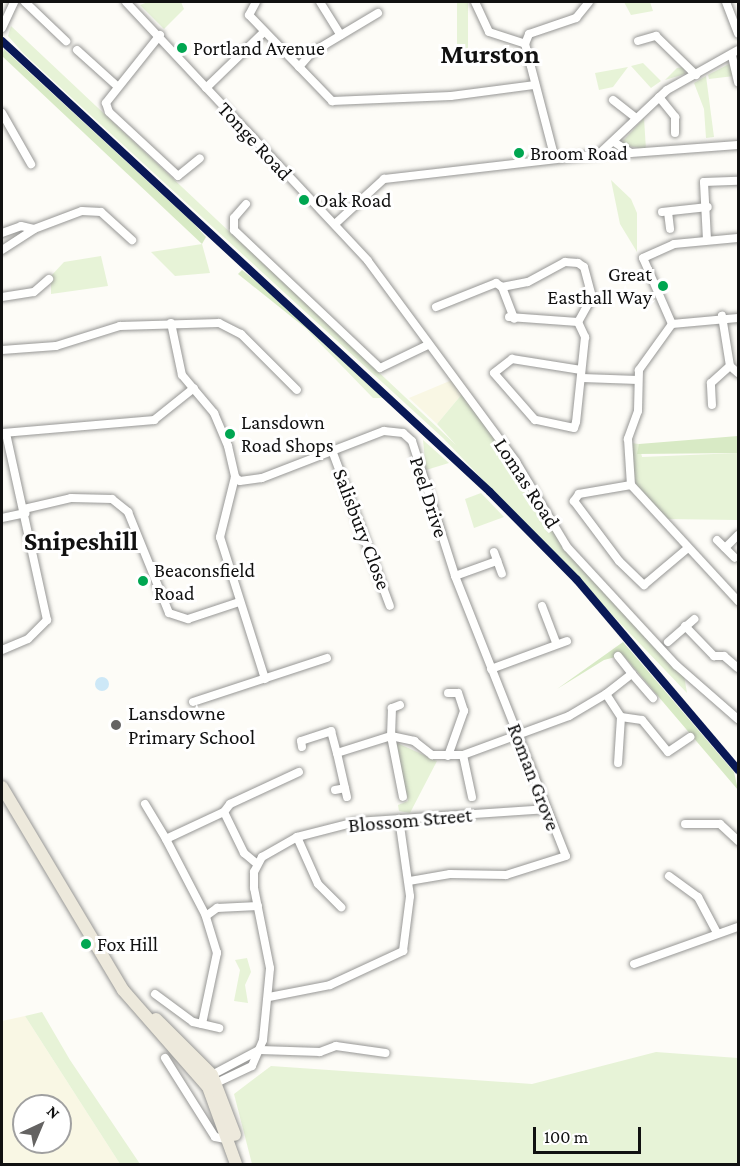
<!DOCTYPE html>
<html>
<head>
<meta charset="utf-8">
<style>
  body { margin:0 }
  #map { position:relative; width:740px; height:1166px; overflow:hidden; background:#fdfcf7; font-family:"Crimson Pro",serif }
  div>[style] { position:absolute }
  [style*='--x'] { left:calc(var(--x)*1px); top:calc(var(--y)*1px); width:calc(var(--w)*1px); rotate:calc(var(--a)*1deg) }
  .farmland>* { inset:0; background:#f9f7e4 }
  .green>* { inset:0; background:#e7f3d7; transform-origin:0 0 }
  .forest>* { inset:0; background:#d8eac5 }
  .water>* { inset:0; background:#cde8f7 }
  .round { border-radius:50% }
  .roads { filter:drop-shadow(0 0 2px #979795) drop-shadow(0 0 2px #979795) }
  .street>* { height:8px; margin:-4px; padding:0 4px; transform-origin:4px; border-radius:4px; background:#fffffe }
  .primary>* { height:12px; margin:-6px; padding:0 6px; transform-origin:6px; border-radius:6px; background:#ede9dc }
  .rail-1>* { height:8px; margin:-4px; padding:0 4px; transform-origin:4px; border-radius:4px; background:#091855 }
  .dots>* { width:16px; height:16px; translate:-50% -50%; box-sizing:border-box; border:3px solid #fff; border-radius:50% }
  span { translate:-50% -50%; white-space:nowrap; text-align:center; line-height:1.15; -webkit-text-stroke:6px #fff; paint-order:stroke }
  .bus-label { font-size:20px; color:#111 }
  .left { translate:0 -50%; text-align:left }
  .right { translate:-100% -50%; text-align:right }
  .street-label { font-size:21px; color:#111 }
  .poi-label { font-size:21px; color:#111 }
  .district-label { font-size:27px; color:#111; font-weight:700 }
  .frame { position:absolute; inset:0; border:3px solid #111; pointer-events:none }
  .north { position:absolute; left:12px; top:1094px; width:60px; height:60px; box-sizing:border-box; background:#fff; border:2px solid #a0a0a0; border-radius:50%; rotate:44deg; font-size:16px; font-weight:700; line-height:24px; text-align:center; color:#111 }
  .north::after { content:''; display:block; margin:auto; width:21px; height:27px; background:#646362; clip-path:polygon(50% 0,100% 100%,50% 72%,0 100%) }
  .scale { position:absolute; left:533px; top:1127px; width:108px; height:27px; box-sizing:border-box; border:3px solid #111; border-top:0; padding-left:8px; font-size:18px; line-height:21px; white-space:nowrap; color:#111; -webkit-text-stroke:4px #fff; paint-order:stroke }
</style>
</head>
<body>
<div id="map">
  <div class="farmland">
    <div style="clip-path:polygon(452px 380px,462px 394px,437px 424px,409px 398px)"></div>
    <div style="clip-path:polygon(evenodd,25px 1016px,120px 1164px,2px 1164px,2px 1021px,25px 1016px,24px 1106px,60px 1106px,60px 1142px,24px 1142px,24px 1106px)"></div>
  </div>
  <div class="green">
    <div style="clip-path:polygon(148px 2px,181px 2px,184px 9px,164px 29px,140px 5px)"></div>
    <div style="left:457px;top:2px;width:11px;height:51px"></div>
    <div style="clip-path:polygon(624px 2px,650px 2px,653px 11px,631px 15px)"></div>
    <div style="clip-path:polygon(11px 26px,456px 445px,437px 424px,462px 394px,521px 473px,563px 549px,684px 675px,687px 693px,443px 438px,24px 54px,8px 36px)"></div>
    <div style="clip-path:polygon(643px 63px,661px 81px,651px 88px,631px 66px)"></div>
    <div style="clip-path:polygon(729px 64px,734px 76px,709px 79px,708px 75px)"></div>
    <div style="clip-path:polygon(628px 67px,613px 87px,599px 90px,595px 73px)"></div>
    <div style="clip-path:polygon(684px 67px,685px 74px,665px 80px,677px 68px)"></div>
    <div style="clip-path:polygon(706px 76px,714px 137px,706px 138px,704px 109px,694px 83px)"></div>
    <div style="clip-path:polygon(644px 118px,646px 150px,621px 144px,622px 142px)"></div>
    <div style="clip-path:polygon(611px 180px,631px 199px,637px 213px,637px 252px,620px 224px)"></div>
    <div style="clip-path:polygon(202px 244px,210px 273px,175px 276px,151px 252px)"></div>
    <div style="clip-path:polygon(101px 256px,108px 286px,51px 294px,51px 276px,64px 262px)"></div>
    <div style="clip-path:polygon(306px 329px,318px 338px,385px 398px,373px 398px)"></div>
    <div style="clip-path:polygon(423px 440px,449px 463px,426px 470px)"></div>
    <div style="clip-path:polygon(631px 443px,639px 444px,642px 457px,738px 453px,738px 520px,665px 519px,636px 488px)"></div>
    <div style="clip-path:polygon(481px 493px,504px 517px,474px 528px,465px 499px)"></div>
    <div style="clip-path:polygon(395px 742px,437px 761px,410px 813px,399px 811px,398px 805px,408px 801px)"></div>
    <div style="clip-path:polygon(247px 958px,251px 972px,245px 985px,248px 1003px,234px 1001px,240px 970px,235px 960px)"></div>
    <div style="clip-path:polygon(42px 1012px,70px 1060px,140px 1164px,120px 1164px,25px 1016px)"></div>
    <div style="clip-path:polygon(656px 1052px,738px 1058px,738px 1164px,252px 1164px,234px 1094px,271px 1066px,532px 1084px)"></div>
  </div>
  <div class="forest">
    <div style="clip-path:polygon(4px 49px,193px 223px,206px 237px,202px 244px,2px 56px)"></div>
    <div style="clip-path:polygon(242px 270px,279px 300px,318px 338px,238px 274px)"></div>
    <div style="clip-path:polygon(738px 436px,738px 453px,637px 454px,639px 444px)"></div>
    <div style="clip-path:polygon(623px 642px,734px 772px,738px 790px,623px 655px,604px 660px,557px 689px)"></div>
  </div>
  <div class="water">
    <div class="round" style="left:95px;top:677px;width:14px;height:14px"></div>
  </div>
  <div class="roads">
    <div class="street">
      <div style="--x:25;--y:2;--w:57;--a:43.6"></div>
      <div style="--x:126;--y:2;--w:354;--a:46.9"></div>
      <div style="--x:368;--y:261;--w:250;--a:53.6"></div>
      <div style="--x:516;--y:462;--w:99;--a:59"></div>
      <div style="--x:567;--y:547;--w:161;--a:47.3"></div>
      <div style="--x:676;--y:665;--w:82;--a:41.1"></div>
      <div style="--x:256;--y:2;--w:15;--a:118"></div>
      <div style="--x:249;--y:15;--w:120;--a:46"></div>
      <div style="--x:332;--y:101;--w:119;--a:-2.4"></div>
      <div style="--x:451;--y:96;--w:85;--a:-7.5"></div>
      <div style="--x:320;--y:2;--w:39;--a:58"></div>
      <div style="--x:475;--y:2;--w:33;--a:65"></div>
      <div style="--x:489;--y:32;--w:38;--a:18"></div>
      <div style="--x:726;--y:2;--w:34;--a:69"></div>
      <div style="--x:2;--y:28;--w:29;--a:-65"></div>
      <div style="--x:160;--y:35;--w:87;--a:128.5"></div>
      <div style="--x:106;--y:103;--w:9;--a:72"></div>
      <div style="--x:109;--y:112;--w:94;--a:42.8"></div>
      <div style="--x:178;--y:176;--w:28;--a:-39"></div>
      <div style="--x:638;--y:41;--w:19;--a:-16"></div>
      <div style="--x:656;--y:36;--w:56;--a:44.3"></div>
      <div style="--x:77;--y:50;--w:54;--a:42"></div>
      <div style="--x:732;--y:56;--w:27;--a:77"></div>
      <div style="--x:299;--y:67;--w:18;--a:-49"></div>
      <div style="--x:311;--y:53;--w:78;--a:-30.8"></div>
      <div style="--x:206;--y:88;--w:81;--a:-44"></div>
      <div style="--x:659;--y:97;--w:26;--a:51"></div>
      <div style="--x:675;--y:117;--w:16;--a:90"></div>
      <div style="--x:613;--y:100;--w:29;--a:38"></div>
      <div style="--x:2;--y:113;--w:59;--a:60.4"></div>
      <div style="--x:614;--y:142;--w:20;--a:33"></div>
      <div style="--x:631;--y:153;--w:107;--a:-4.3"></div>
      <div style="--x:555;--y:159;--w:119;--a:-104.6"></div>
      <div style="--x:525;--y:44;--w:11;--a:-68"></div>
      <div style="--x:529;--y:34;--w:50;--a:-18.8"></div>
      <div style="--x:576;--y:18;--w:21;--a:-51"></div>
      <div style="--x:246;--y:204;--w:18;--a:131"></div>
      <div style="--x:234;--y:218;--w:12;--a:90"></div>
      <div style="--x:234;--y:230;--w:201;--a:43.4"></div>
      <div style="--x:380;--y:368;--w:51;--a:-25.6"></div>
      <div style="--x:662;--y:212;--w:46;--a:-6.2"></div>
      <div style="--x:668;--y:212;--w:17;--a:83"></div>
      <div style="--x:335;--y:224;--w:67;--a:-42.6"></div>
      <div style="--x:384;--y:179;--w:216;--a:-6.6"></div>
      <div style="--x:599;--y:154;--w:93;--a:-43.3"></div>
      <div style="--x:667;--y:90;--w:81;--a:-29.4"></div>
      <div style="--x:2;--y:233;--w:20;--a:-20"></div>
      <div style="--x:21;--y:226;--w:13;--a:13"></div>
      <div style="--x:707;--y:240;--w:58;--a:-93"></div>
      <div style="--x:704;--y:182;--w:34;--a:-2"></div>
      <div style="--x:2;--y:250;--w:38;--a:-33"></div>
      <div style="--x:34;--y:229;--w:51;--a:-20.6"></div>
      <div style="--x:82;--y:211;--w:19;--a:3"></div>
      <div style="--x:101;--y:212;--w:42;--a:42.1"></div>
      <div style="--x:502;--y:287;--w:34;--a:69"></div>
      <div style="--x:2;--y:297;--w:32;--a:-9"></div>
      <div style="--x:34;--y:292;--w:20;--a:-41"></div>
      <div style="--x:436;--y:307;--w:65;--a:-21.8"></div>
      <div style="--x:496;--y:283;--w:7;--a:34"></div>
      <div style="--x:502;--y:287;--w:26;--a:-11"></div>
      <div style="--x:528;--y:282;--w:42;--a:-28.4"></div>
      <div style="--x:565;--y:262;--w:13;--a:4"></div>
      <div style="--x:578;--y:263;--w:7;--a:34"></div>
      <div style="--x:584;--y:267;--w:31;--a:75"></div>
      <div style="--x:592;--y:297;--w:29;--a:119"></div>
      <div style="--x:578;--y:322;--w:17;--a:65"></div>
      <div style="--x:585;--y:337;--w:85;--a:96"></div>
      <div style="--x:576;--y:422;--w:6;--a:108"></div>
      <div style="--x:574;--y:428;--w:40;--a:-168"></div>
      <div style="--x:535;--y:420;--w:62;--a:-131.1"></div>
      <div style="--x:494;--y:373;--w:23;--a:-38"></div>
      <div style="--x:512;--y:359;--w:70;--a:9.1"></div>
      <div style="--x:509;--y:317;--w:69;--a:4.1"></div>
      <div style="--x:171;--y:323;--w:53;--a:78.1"></div>
      <div style="--x:182;--y:375;--w:50;--a:49.9"></div>
      <div style="--x:214;--y:413;--w:36;--a:67"></div>
      <div style="--x:228;--y:446;--w:32;--a:77"></div>
      <div style="--x:235;--y:477;--w:62;--a:104"></div>
      <div style="--x:220;--y:537;--w:149;--a:72.4"></div>
      <div style="--x:672;--y:324;--w:57;--a:125.7"></div>
      <div style="--x:639;--y:370;--w:41;--a:91.4"></div>
      <div style="--x:638;--y:411;--w:30;--a:110"></div>
      <div style="--x:628;--y:439;--w:46;--a:86.3"></div>
      <div style="--x:631;--y:485;--w:158;--a:47.3"></div>
      <div style="--x:672;--y:324;--w:72;--a:-113.7"></div>
      <div style="--x:643;--y:258;--w:34;--a:-24"></div>
      <div style="--x:674;--y:244;--w:64;--a:-5.4"></div>
      <div style="--x:672;--y:324;--w:66;--a:-5.2"></div>
      <div style="--x:2;--y:350;--w:54;--a:-4.2"></div>
      <div style="--x:56;--y:346;--w:67;--a:-17.4"></div>
      <div style="--x:120;--y:326;--w:99;--a:-1.7"></div>
      <div style="--x:219;--y:323;--w:25;--a:27"></div>
      <div style="--x:241;--y:334;--w:79;--a:45"></div>
      <div style="--x:730;--y:366;--w:11;--a:41"></div>
      <div style="--x:582;--y:378;--w:56;--a:2"></div>
      <div style="--x:712;--y:405;--w:22;--a:-93"></div>
      <div style="--x:711;--y:383;--w:25;--a:-42"></div>
      <div style="--x:730;--y:366;--w:51;--a:-99.1"></div>
      <div style="--x:3;--y:433;--w:152;--a:-4.9"></div>
      <div style="--x:154;--y:420;--w:51;--a:-38.7"></div>
      <div style="--x:333;--y:453;--w:163;--a:69.6"></div>
      <div style="--x:235;--y:477;--w:6;--a:39"></div>
      <div style="--x:240;--y:481;--w:22;--a:-8"></div>
      <div style="--x:262;--y:478;--w:131;--a:-21.1"></div>
      <div style="--x:384;--y:431;--w:19;--a:6"></div>
      <div style="--x:403;--y:433;--w:12;--a:42"></div>
      <div style="--x:412;--y:441;--w:142;--a:72.3"></div>
      <div style="--x:455;--y:576;--w:301;--a:68.4"></div>
      <div style="--x:566;--y:856;--w:63;--a:162.4"></div>
      <div style="--x:506;--y:875;--w:56;--a:-179"></div>
      <div style="--x:450;--y:874;--w:42;--a:170.3"></div>
      <div style="--x:631;--y:485;--w:53;--a:170.2"></div>
      <div style="--x:579;--y:494;--w:9;--a:126"></div>
      <div style="--x:574;--y:501;--w:75;--a:53.1"></div>
      <div style="--x:619;--y:561;--w:35;--a:44"></div>
      <div style="--x:644;--y:585;--w:57;--a:-40.1"></div>
      <div style="--x:24;--y:509;--w:48;--a:-13.2"></div>
      <div style="--x:71;--y:498;--w:41;--a:1.4"></div>
      <div style="--x:112;--y:499;--w:21;--a:39"></div>
      <div style="--x:128;--y:512;--w:109;--a:67.9"></div>
      <div style="--x:169;--y:613;--w:20;--a:18"></div>
      <div style="--x:188;--y:619;--w:54;--a:-18.4"></div>
      <div style="--x:2;--y:518;--w:24;--a:-12"></div>
      <div style="--x:717;--y:540;--w:25;--a:45"></div>
      <div style="--x:725;--y:548;--w:18;--a:-45"></div>
      <div style="--x:494;--y:552;--w:23;--a:70"></div>
      <div style="--x:455;--y:576;--w:45;--a:-19.7"></div>
      <div style="--x:542;--y:606;--w:40;--a:69"></div>
      <div style="--x:685;--y:626;--w:42;--a:46"></div>
      <div style="--x:714;--y:656;--w:10;--a:0"></div>
      <div style="--x:724;--y:656;--w:18;--a:41"></div>
      <div style="--x:668;--y:642;--w:35;--a:-41"></div>
      <div style="--x:2;--y:650;--w:28;--a:-23"></div>
      <div style="--x:28;--y:639;--w:27;--a:-45"></div>
      <div style="--x:47;--y:620;--w:191;--a:-102.4"></div>
      <div style="--x:618;--y:656;--w:23;--a:52"></div>
      <div style="--x:491;--y:669;--w:81;--a:-20.2"></div>
      <div style="--x:606;--y:694;--w:33;--a:-38"></div>
      <div style="--x:632;--y:674;--w:32;--a:49"></div>
      <div style="--x:193;--y:702;--w:141;--a:-18.2"></div>
      <div style="--x:400;--y:705;--w:9;--a:159"></div>
      <div style="--x:392;--y:708;--w:28;--a:92"></div>
      <div style="--x:391;--y:736;--w:62;--a:78.9"></div>
      <div style="--x:621;--y:717;--w:21;--a:8"></div>
      <div style="--x:642;--y:720;--w:41;--a:50.9"></div>
      <div style="--x:668;--y:752;--w:27;--a:-34"></div>
      <div style="--x:302;--y:747;--w:6;--a:-99"></div>
      <div style="--x:301;--y:741;--w:32;--a:-18"></div>
      <div style="--x:331;--y:731;--w:23;--a:75"></div>
      <div style="--x:463;--y:755;--w:43;--a:77.9"></div>
      <div style="--x:448;--y:756;--w:48;--a:-70.4"></div>
      <div style="--x:464;--y:711;--w:19;--a:-108"></div>
      <div style="--x:458;--y:693;--w:10;--a:180"></div>
      <div style="--x:335;--y:790;--w:10;--a:-11"></div>
      <div style="--x:347;--y:797;--w:45;--a:-102.8"></div>
      <div style="--x:337;--y:753;--w:57;--a:-17.5"></div>
      <div style="--x:391;--y:736;--w:24;--a:12"></div>
      <div style="--x:414;--y:741;--w:23;--a:38"></div>
      <div style="--x:432;--y:755;--w:31;--a:0"></div>
      <div style="--x:463;--y:755;--w:113;--a:-20.2"></div>
      <div style="--x:569;--y:716;--w:43;--a:-30.7"></div>
      <div style="--x:606;--y:694;--w:27;--a:57"></div>
      <div style="--x:621;--y:717;--w:46;--a:93.7"></div>
      <div style="--x:145;--y:804;--w:41;--a:59"></div>
      <div style="--x:224;--y:812;--w:10;--a:-53"></div>
      <div style="--x:230;--y:804;--w:76;--a:-24.9"></div>
      <div style="--x:224;--y:812;--w:46;--a:64"></div>
      <div style="--x:244;--y:853;--w:16;--a:40"></div>
      <div style="--x:685;--y:824;--w:35;--a:0"></div>
      <div style="--x:720;--y:824;--w:25;--a:43"></div>
      <div style="--x:297;--y:837;--w:51;--a:65.9"></div>
      <div style="--x:318;--y:884;--w:33;--a:45"></div>
      <div style="--x:669;--y:876;--w:36;--a:36"></div>
      <div style="--x:698;--y:897;--w:40;--a:62"></div>
      <div style="--x:206;--y:916;--w:87;--a:-117.5"></div>
      <div style="--x:166;--y:839;--w:64;--a:-25"></div>
      <div style="--x:634;--y:964;--w:110;--a:-19.6"></div>
      <div style="--x:155;--y:994;--w:47;--a:36.4"></div>
      <div style="--x:193;--y:1022;--w:27;--a:13"></div>
      <div style="--x:269;--y:997;--w:62;--a:-11.1"></div>
      <div style="--x:330;--y:985;--w:81;--a:-25"></div>
      <div style="--x:403;--y:951;--w:55;--a:-82.7"></div>
      <div style="--x:410;--y:896;--w:78;--a:-98.1"></div>
      <div style="--x:202;--y:1024;--w:73;--a:-78.1"></div>
      <div style="--x:217;--y:953;--w:39;--a:-107"></div>
      <div style="--x:206;--y:916;--w:14;--a:-36"></div>
      <div style="--x:217;--y:908;--w:41;--a:-2.8"></div>
      <div style="--x:260;--y:1050;--w:60;--a:1.9"></div>
      <div style="--x:320;--y:1052;--w:17;--a:-21"></div>
      <div style="--x:336;--y:1046;--w:50;--a:8"></div>
      <div style="--x:165;--y:1058;--w:93;--a:57.7"></div>
      <div style="--x:215;--y:1137;--w:15;--a:11"></div>
      <div style="--x:208;--y:1077;--w:58;--a:-27.9"></div>
      <div style="--x:212;--y:1085;--w:44;--a:-25.4"></div>
      <div style="--x:252;--y:1066;--w:28;--a:-67"></div>
      <div style="--x:263;--y:1040;--w:72;--a:-84.4"></div>
      <div style="--x:270;--y:968;--w:82;--a:-101.3"></div>
      <div style="--x:254;--y:888;--w:16;--a:-90"></div>
      <div style="--x:254;--y:872;--w:17;--a:-62"></div>
      <div style="--x:262;--y:857;--w:40;--a:-29.7"></div>
      <div style="--x:297;--y:837;--w:61;--a:-14.3"></div>
      <div style="--x:356;--y:822;--w:189;--a:-3.9"></div>
    </div>
    <div class="primary">
      <div style="--x:2;--y:787;--w:236;--a:59.2"></div>
      <div style="--x:123;--y:990;--w:129;--a:48.8"></div>
      <div style="--x:208;--y:1087;--w:82;--a:70"></div>
      <div style="--x:156;--y:1019;--w:79;--a:45"></div>
      <div style="--x:212;--y:1075;--w:64;--a:69"></div>
    </div>
  </div>
  <div class="rail-1">
    <div style="--x:2;--y:41;--w:664;--a:42.74"></div>
    <div style="--x:490;--y:492;--w:124;--a:45.3"></div>
    <div style="--x:577;--y:580;--w:249;--a:49.7"></div>
  </div>
  <div class="dots">
    <div style="left:182px;top:48px;background:#00a651"></div>
    <div style="left:519px;top:153px;background:#00a651"></div>
    <div style="left:304px;top:200px;background:#00a651"></div>
    <div style="left:663px;top:286px;background:#00a651"></div>
    <div style="left:230px;top:434px;background:#00a651"></div>
    <div style="left:143px;top:581px;background:#00a651"></div>
    <div style="left:116px;top:725px;background:#646362"></div>
    <div style="left:86px;top:944px;background:#00a651"></div>
  </div>
  <div class="bus-label">
    <span class="left" style="left:193px;top:48px">Portland Avenue</span>
    <span class="left" style="left:530px;top:153px">Broom Road</span>
    <span class="left" style="left:315px;top:200px">Oak Road</span>
    <span class="right" style="left:652px;top:286px">Great<br>Easthall Way</span>
    <span class="left" style="left:241px;top:434px">Lansdown<br>Road Shops</span>
    <span class="left" style="left:154px;top:582px">Beaconsfield<br>Road</span>
    <span class="left" style="left:97px;top:944px">Fox Hill</span>
  </div>
  <div class="street-label">
    <span style="left:255px;top:141px;rotate:47deg">Tonge Road</span>
    <span style="left:527px;top:483px;rotate:57deg">Lomas Road</span>
    <span style="left:429px;top:497px;rotate:72deg">Peel Drive</span>
    <span style="left:362px;top:529px;rotate:69deg">Salisbury Close</span>
    <span style="left:534px;top:777px;rotate:69deg">Roman Grove</span>
    <span style="left:410px;top:820px;rotate:-5deg">Blossom Street</span>
  </div>
  <div class="poi-label">
    <span class="left" style="left:128px;top:725px">Lansdowne<br>Primary School</span>
  </div>
  <div class="district-label">
    <span style="left:490px;top:55px">Murston</span>
    <span style="left:81px;top:542px">Snipeshill</span>
  </div>
  <div class="frame"></div>
  <div class="north">N</div>
  <div class="scale">100 m</div>
</div>
</body>
</html>
